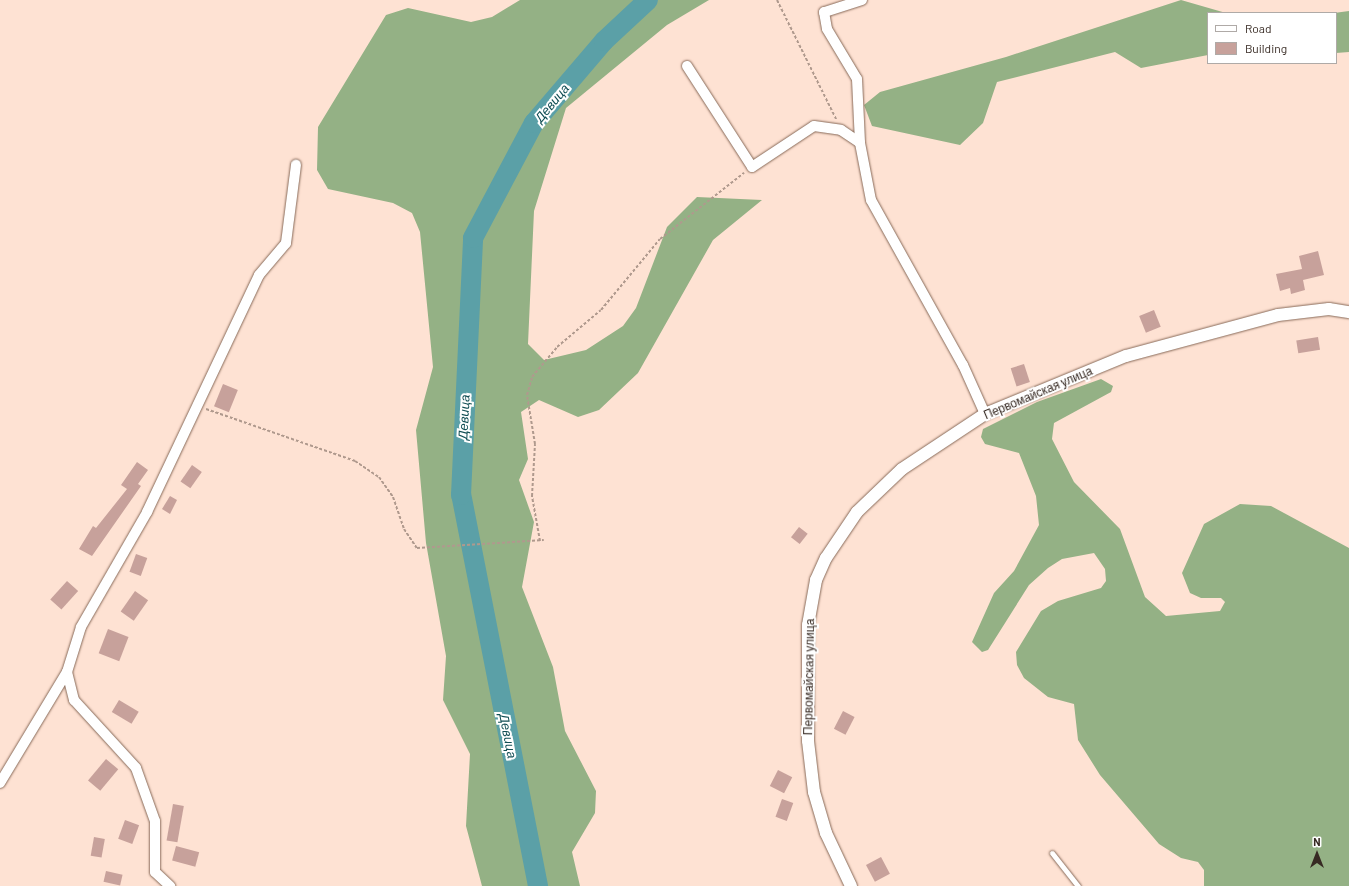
<!DOCTYPE html>
<html>
<head>
<meta charset="utf-8">
<style>
  body { margin:0 }
  #map { position:relative; width:1349px; height:886px; overflow:hidden; background:#fee2d3; font-family:Barlow,sans-serif }
  div>[style] { position:absolute }
  [style*='--x'] { left:calc(var(--x)*1px); top:calc(var(--y)*1px); width:calc(var(--w)*1px); rotate:calc(var(--a)*1deg) }
  .forest>* { inset:0; background:#94b185 }
  .river>* { height:20px; margin:-10px; padding:0 10px; transform-origin:10px; border-radius:10px; background:#5ba0a7 }
  .building>* { inset:0; background:#c7a19b; transform-origin:0 0 }
  .path>* { height:2px; margin-top:-1px; transform-origin:0; background:repeating-linear-gradient(90deg,#af998d 0 3px,transparent 0 5px) }
  .roads { filter:drop-shadow(0 0 1px #886a59) drop-shadow(0 0 1px #886a59) }
  .service>* { height:5px; margin:-2.5px; padding:0 2.5px; transform-origin:2.5px; border-radius:2.5px; background:#fff }
  .minor>* { height:10px; margin:-5px; padding:0 5px; transform-origin:5px; border-radius:5px; background:#fff }
  .tertiary>* { height:12px; margin:-6px; padding:0 6px; transform-origin:6px; border-radius:6px; background:#fff }
  span { translate:-50% -50%; white-space:nowrap; text-align:center; line-height:1.15; -webkit-text-stroke:4px #fff; paint-order:stroke }
  .street-label { font-size:12px; color:#372a23 }
  .water-label { font-size:13px; color:#114e54; font-style:italic }
  .legend { position:absolute; left:1207px; top:12px; width:130px; height:52px; box-sizing:border-box; background:#fff; border:1px solid #afaaa7; margin:0; padding:5px 7px; list-style:none; font-size:12px; color:#372a23 }
  .legend li { display:flex; align-items:center; gap:8px; height:20px }
  .legend b { width:20px; border:1px solid #afaaa7 }
  .north { position:absolute; left:1297px; top:834px; width:40px; height:40px; -webkit-text-stroke:3px #fff; paint-order:stroke; rotate:0deg; font-size:11px; font-weight:700; line-height:16px; text-align:center; color:#372a23 }
  .north::after { content:''; display:block; margin:auto; width:14px; height:18px; background:#372a23; clip-path:polygon(50% 0,100% 100%,50% 72%,0 100%) }
</style>
</head>
<body>
<div id="map">
  <div class="forest">
    <div style="clip-path:polygon(520px 0,709px 0,667px 25px,566px 108px,534px 211px,528px 344px,544px 360px,586px 350px,623px 326px,636px 308px,667px 227px,697px 197px,762px 200px,713px 240px,638px 373px,599px 410px,578px 417px,539px 400px,521px 412px,528px 459px,519px 480px,534px 522px,522px 587px,553px 667px,565px 731px,596px 791px,595px 813px,572px 852px,580px 886px,482px 886px,466px 826px,470px 754px,443px 700px,446px 656px,426px 543px,416px 430px,433px 367px,420px 232px,412px 213px,393px 203px,328px 189px,317px 170px,318px 127px,386px 15px,408px 8px,471px 22px,492px 17px)"></div>
    <div style="clip-path:polygon(1181px 0,1226px 13px,1208px 13px,1208px 55px,1141px 68px,1115px 52px,997px 82px,983px 123px,960px 145px,872px 126px,864px 105px,880px 92px,1006px 57px)"></div>
    <div style="clip-path:polygon(1349px 11px,1349px 52px,1336px 53px,1334px 13px)"></div>
    <div style="clip-path:polygon(1101px 379px,1113px 386px,1111px 392px,1054px 423px,1052px 439px,1074px 482px,1120px 529px,1145px 597px,1166px 616px,1220px 611px,1225px 602px,1221px 598px,1201px 598px,1190px 593px,1182px 573px,1204px 524px,1240px 504px,1271px 506px,1349px 548px,1349px 886px,1204px 886px,1204px 870px,1198px 862px,1181px 858px,1159px 844px,1100px 775px,1078px 740px,1074px 704px,1048px 697px,1024px 678px,1017px 665px,1016px 652px,1041px 611px,1058px 601px,1101px 588px,1106px 581px,1105px 569px,1094px 553px,1062px 559px,1048px 568px,1029px 585px,988px 650px,982px 652px,972px 642px,994px 593px,1014px 571px,1039px 525px,1036px 496px,1019px 453px,985px 444px,981px 437px,983px 429px,1037px 402px)"></div>
  </div>
  <div class="river">
    <div style="--x:538;--y:886;--w:399;--a:-101.1"></div>
    <div style="--x:461;--y:495;--w:257;--a:-87.3"></div>
    <div style="--x:473;--y:238;--w:130;--a:-62.1"></div>
    <div style="--x:534;--y:123;--w:108;--a:-49.5"></div>
    <div style="--x:604;--y:41;--w:60;--a:-43"></div>
  </div>
  <div class="building">
    <div style="clip-path:polygon(1318px 251px,1324px 275px,1303px 280px,1305px 290px,1291px 294px,1290px 288px,1280px 291px,1276px 274px,1302px 269px,1299px 256px)"></div>
    <div style="left:1154px;top:310px;width:18px;height:16px;rotate:68deg"></div>
    <div style="left:1318px;top:337px;width:13px;height:22px;rotate:81deg"></div>
    <div style="left:1024px;top:364px;width:19px;height:14px;rotate:72deg"></div>
    <div style="left:223px;top:384px;width:16px;height:24px;rotate:22deg"></div>
    <div style="clip-path:polygon(137px 462px,148px 470px,138px 484px,141px 486px,92px 556px,79px 549px,93px 526px,96px 528px,127px 489px,121px 485px)"></div>
    <div style="left:192px;top:465px;width:12px;height:20px;rotate:35deg"></div>
    <div style="clip-path:polygon(170px 496px,177px 500px,170px 514px,162px 509px)"></div>
    <div style="left:799px;top:527px;width:11px;height:13px;rotate:38deg"></div>
    <div style="left:136px;top:554px;width:12px;height:19px;rotate:20deg"></div>
    <div style="left:67px;top:581px;width:15px;height:25px;rotate:42deg"></div>
    <div style="left:135px;top:591px;width:16px;height:25px;rotate:35deg"></div>
    <div style="left:108px;top:629px;width:22px;height:26px;rotate:21deg"></div>
    <div style="left:119px;top:700px;width:23px;height:14px;rotate:31deg"></div>
    <div style="left:843px;top:711px;width:13px;height:20px;rotate:27deg"></div>
    <div style="left:106px;top:759px;width:16px;height:28px;rotate:40deg"></div>
    <div style="left:778px;top:770px;width:16px;height:18px;rotate:27deg"></div>
    <div style="left:782px;top:799px;width:12px;height:19px;rotate:20deg"></div>
    <div style="left:173px;top:804px;width:11px;height:37px;rotate:10deg"></div>
    <div style="left:125px;top:820px;width:15px;height:20px;rotate:20deg"></div>
    <div style="left:94px;top:837px;width:11px;height:19px;rotate:10deg"></div>
    <div style="left:176px;top:846px;width:24px;height:15px;rotate:15deg"></div>
    <div style="left:881px;top:857px;width:19px;height:17px;rotate:62deg"></div>
    <div style="left:106px;top:871px;width:17px;height:11px;rotate:13deg"></div>
  </div>
  <div class="path">
    <div style="--x:777;--y:0;--w:133;--a:63.6"></div>
    <div style="--x:206;--y:409;--w:158;--a:19.2"></div>
    <div style="--x:355;--y:461;--w:29;--a:34"></div>
    <div style="--x:379;--y:477;--w:24;--a:55"></div>
    <div style="--x:393;--y:497;--w:34;--a:71"></div>
    <div style="--x:404;--y:529;--w:23;--a:56"></div>
    <div style="--x:417;--y:548;--w:127;--a:-3.6"></div>
    <div style="--x:540;--y:541;--w:46;--a:-100.1"></div>
    <div style="--x:532;--y:496;--w:52;--a:-86.7"></div>
    <div style="--x:535;--y:444;--w:50;--a:-99.3"></div>
    <div style="--x:527;--y:395;--w:19;--a:-74"></div>
    <div style="--x:532;--y:377;--w:39;--a:-50"></div>
    <div style="--x:557;--y:347;--w:57;--a:-40.1"></div>
    <div style="--x:601;--y:310;--w:92;--a:-50.3"></div>
    <div style="--x:660;--y:239;--w:107;--a:-38.2"></div>
  </div>
  <div class="roads">
    <div class="service">
      <div style="--x:1052;--y:853;--w:42;--a:51.8"></div>
    </div>
    <div class="minor">
      <div style="--x:862;--y:0;--w:40;--a:162"></div>
      <div style="--x:824;--y:12;--w:17;--a:80"></div>
      <div style="--x:827;--y:29;--w:58;--a:59"></div>
      <div style="--x:857;--y:79;--w:64;--a:87.3"></div>
      <div style="--x:860;--y:143;--w:58;--a:79.1"></div>
      <div style="--x:871;--y:200;--w:189;--a:60.9"></div>
      <div style="--x:963;--y:365;--w:54;--a:65.8"></div>
      <div style="--x:687;--y:66;--w:120;--a:57.2"></div>
      <div style="--x:752;--y:167;--w:74;--a:-33.5"></div>
      <div style="--x:814;--y:126;--w:27;--a:8"></div>
      <div style="--x:841;--y:130;--w:23;--a:34"></div>
      <div style="--x:67;--y:672;--w:29;--a:76"></div>
      <div style="--x:74;--y:700;--w:92;--a:47.6"></div>
      <div style="--x:136;--y:768;--w:56;--a:70.3"></div>
      <div style="--x:155;--y:821;--w:51;--a:90"></div>
      <div style="--x:155;--y:872;--w:21;--a:43"></div>
      <div style="--x:0;--y:783;--w:130;--a:-58.9"></div>
      <div style="--x:67;--y:672;--w:47;--a:-72.7"></div>
      <div style="--x:81;--y:627;--w:133;--a:-60.1"></div>
      <div style="--x:147;--y:512;--w:262;--a:-64.7"></div>
      <div style="--x:259;--y:275;--w:42;--a:-49.8"></div>
      <div style="--x:286;--y:243;--w:79;--a:-82.7"></div>
    </div>
    <div class="tertiary">
      <div style="--x:851;--y:886;--w:59;--a:-115.3"></div>
      <div style="--x:826;--y:833;--w:43;--a:-106.3"></div>
      <div style="--x:814;--y:792;--w:51;--a:-96.7"></div>
      <div style="--x:808;--y:741;--w:116;--a:-90"></div>
      <div style="--x:808;--y:625;--w:46;--a:-79.9"></div>
      <div style="--x:816;--y:580;--w:24;--a:-66"></div>
      <div style="--x:826;--y:558;--w:55;--a:-56"></div>
      <div style="--x:857;--y:512;--w:62;--a:-43.7"></div>
      <div style="--x:902;--y:469;--w:100;--a:-33.5"></div>
      <div style="--x:985;--y:414;--w:152;--a:-22.4"></div>
      <div style="--x:1126;--y:356;--w:157;--a:-15.1"></div>
      <div style="--x:1278;--y:315;--w:51;--a:-6.7"></div>
      <div style="--x:1329;--y:309;--w:20;--a:9"></div>
    </div>
  </div>
  <div class="street-label">
    <span style="left:1038px;top:393px;rotate:-23deg">Первомайская улица</span>
    <span style="left:809px;top:677px;rotate:-89deg">Первомайская улица</span>
  </div>
  <div class="water-label">
    <span style="left:552px;top:103px;rotate:-50deg">Девица</span>
    <span style="left:464px;top:417px;rotate:-87deg">Девица</span>
    <span style="left:508px;top:736px;rotate:79deg">Девица</span>
  </div>
  <ul class="legend">
  <li><b style="height:5px;background:#fff"></b>Road</li>
  <li><b style="height:11px;background:#c7a19b"></b>Building</li>
  </ul>
  <div class="north">N</div>
</div>
</body>
</html>
